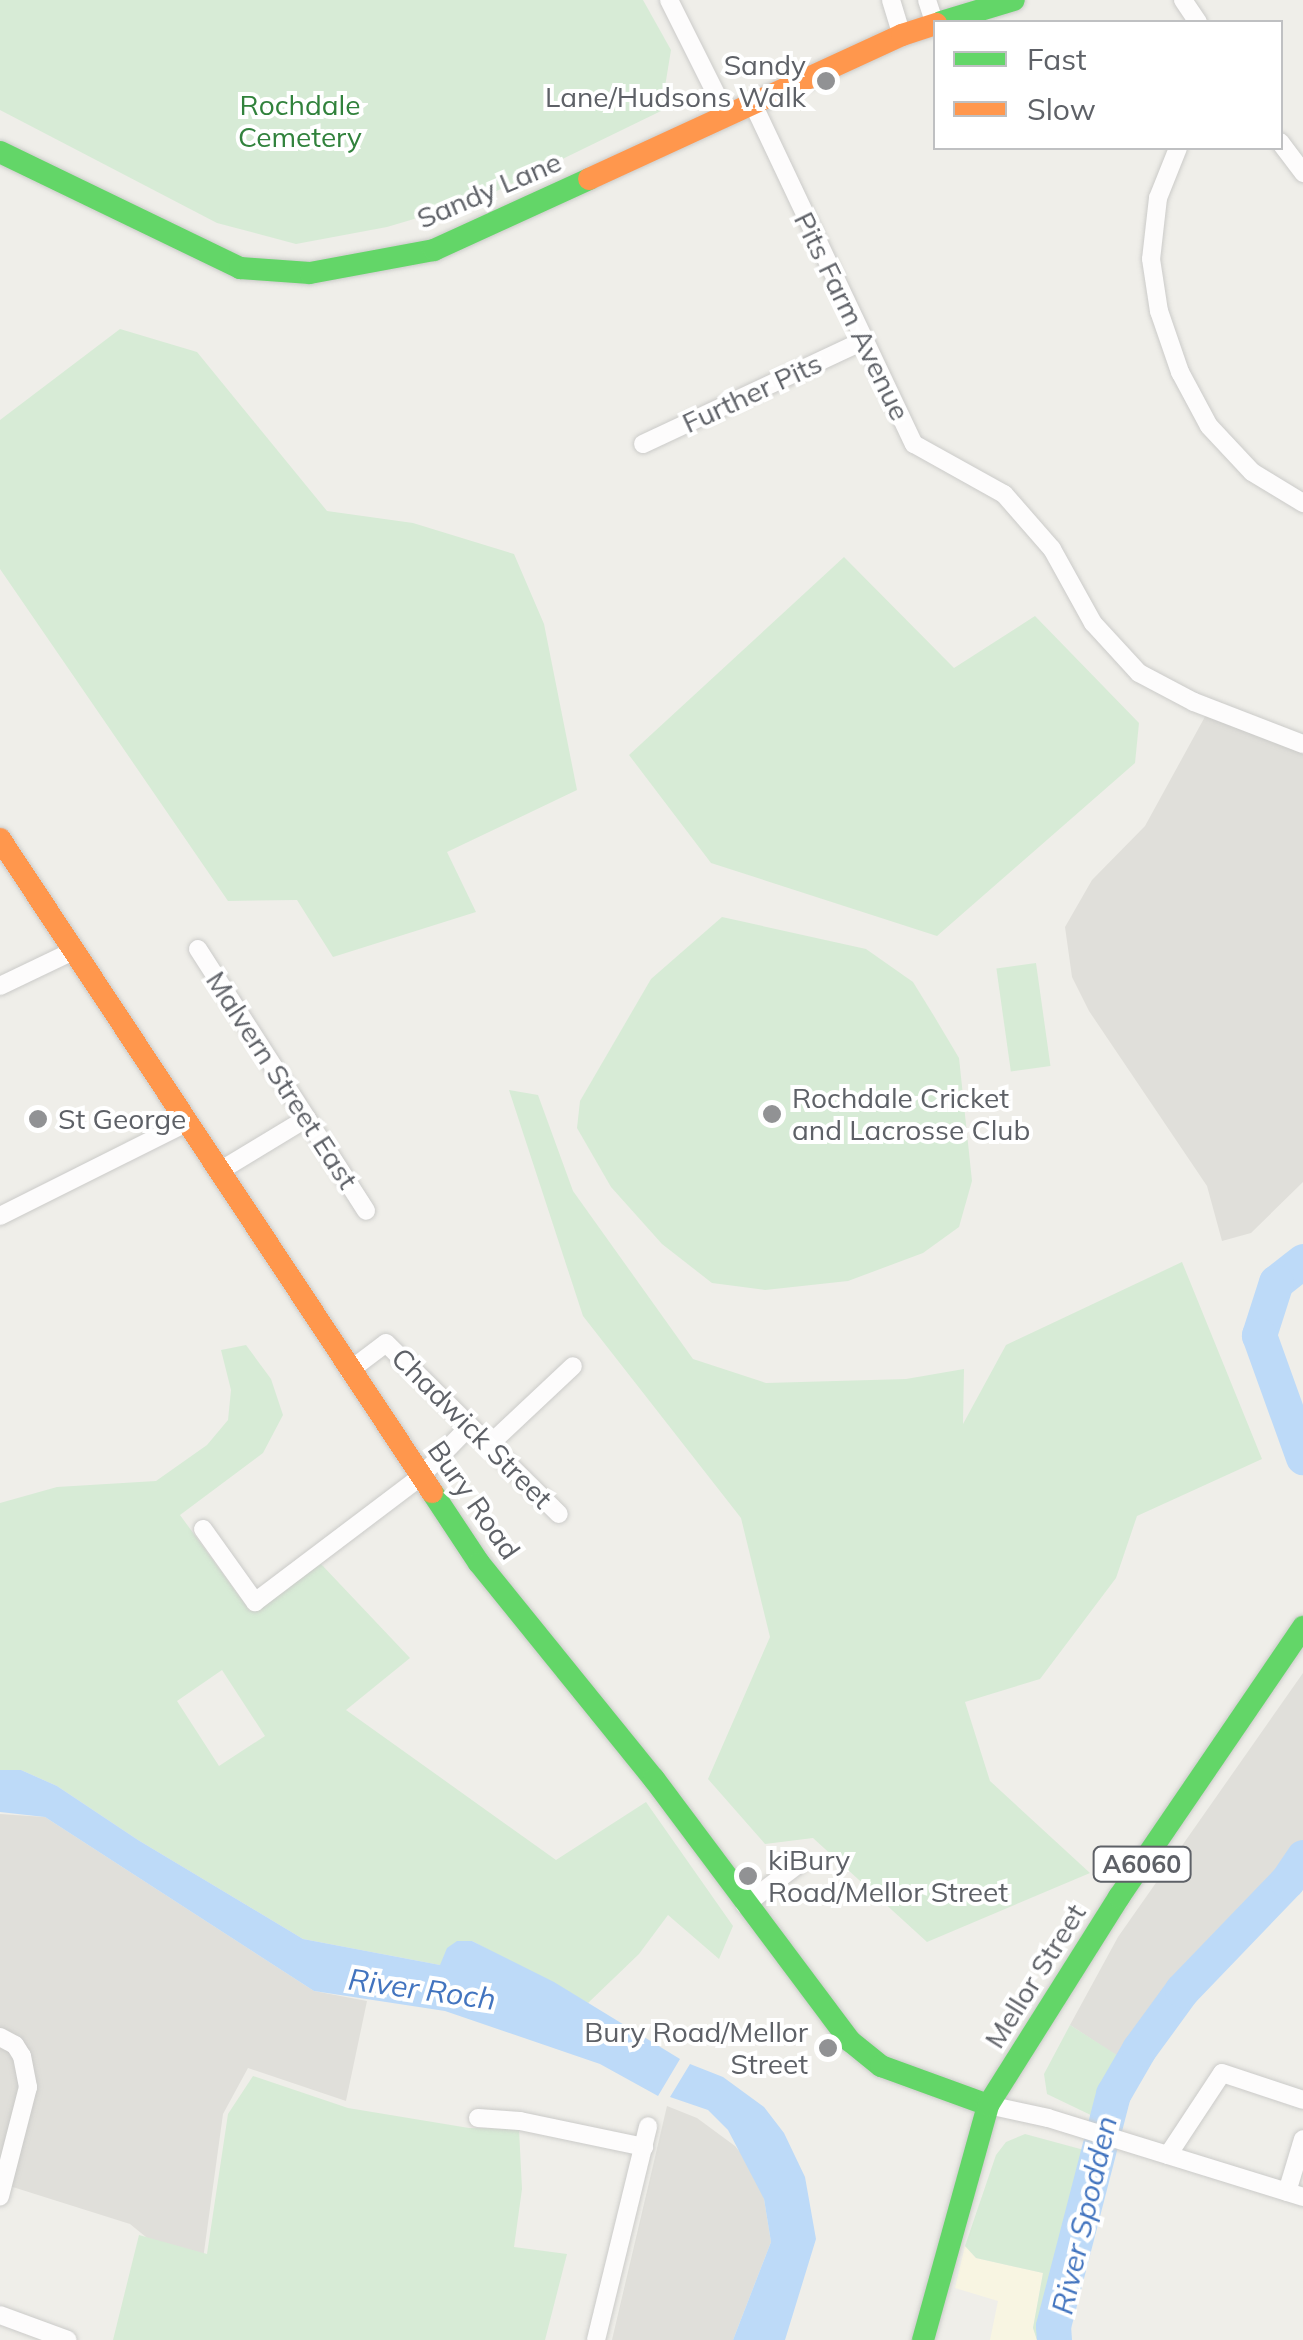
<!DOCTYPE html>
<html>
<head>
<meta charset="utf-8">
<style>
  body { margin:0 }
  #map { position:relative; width:1303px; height:2340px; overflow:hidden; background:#efeee9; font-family:Mulish,sans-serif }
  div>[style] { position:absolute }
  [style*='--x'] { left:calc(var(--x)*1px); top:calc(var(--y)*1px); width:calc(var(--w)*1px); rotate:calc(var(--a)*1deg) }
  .commercial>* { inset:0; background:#f8f5e2 }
  .industrial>* { inset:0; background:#e0dfda }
  .green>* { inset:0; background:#d7ebd6; transform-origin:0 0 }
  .water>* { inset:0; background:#bddaf8 }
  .river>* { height:35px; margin:-17.5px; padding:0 17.5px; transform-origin:17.5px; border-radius:17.5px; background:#bddaf8 }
  .roads { filter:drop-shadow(0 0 2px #cbcbc9) drop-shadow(0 0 2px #cbcbc9) }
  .street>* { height:18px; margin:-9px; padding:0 9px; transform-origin:9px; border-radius:9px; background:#fdfcfc }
  .fast>* { height:22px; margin:-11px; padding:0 11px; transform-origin:11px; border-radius:11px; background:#63d668 }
  .slow>* { height:22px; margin:-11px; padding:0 11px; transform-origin:11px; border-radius:11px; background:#ff974d }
  .dots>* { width:28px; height:28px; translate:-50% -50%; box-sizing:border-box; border:5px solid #fff; border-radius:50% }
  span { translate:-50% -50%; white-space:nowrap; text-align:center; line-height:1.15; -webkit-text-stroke:8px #fff; paint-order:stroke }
  .shield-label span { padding:2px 8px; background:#fff; border:2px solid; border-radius:8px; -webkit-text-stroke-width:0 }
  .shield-label { font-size:25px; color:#5e6167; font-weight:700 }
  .poi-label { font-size:28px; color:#5e6167 }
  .right { translate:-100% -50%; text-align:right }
  .left { translate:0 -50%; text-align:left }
  .park-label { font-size:28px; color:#31823c }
  .street-label { font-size:28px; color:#5e6167 }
  .water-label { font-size:30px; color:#4274bf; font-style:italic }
  .legend { position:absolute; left:933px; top:20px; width:350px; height:130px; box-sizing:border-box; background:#fff; border:2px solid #bfc0c2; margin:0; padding:12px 18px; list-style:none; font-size:30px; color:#5e6167 }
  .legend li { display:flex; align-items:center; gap:20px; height:50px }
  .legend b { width:50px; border:2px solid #bfc0c2 }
</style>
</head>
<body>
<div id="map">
  <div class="commercial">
    <div style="clip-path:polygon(965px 2246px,976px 2258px,1043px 2273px,1033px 2328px,1037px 2340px,990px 2340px,998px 2301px,955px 2288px)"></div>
  </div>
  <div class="industrial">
    <div style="clip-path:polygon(1207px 713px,1303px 749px,1303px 1182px,1251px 1233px,1222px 1241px,1207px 1186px,1089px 1011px,1072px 977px,1065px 927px,1092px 880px,1145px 826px)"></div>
    <div style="clip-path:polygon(1303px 1673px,1303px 1848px,1218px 1945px,1173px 1987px,1120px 2058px,1070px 2025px,1118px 1937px)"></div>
    <div style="clip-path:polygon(0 1814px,45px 1817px,314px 1991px,367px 2001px,346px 2101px,248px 2068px,223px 2114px,200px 2281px,130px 2224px,0 2183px)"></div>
    <div style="clip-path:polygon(667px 2106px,697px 2118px,735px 2146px,752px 2167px,764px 2199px,771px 2242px,733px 2340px,612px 2340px)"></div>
  </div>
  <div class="green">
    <div style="clip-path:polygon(0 0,643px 0,671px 50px,661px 111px,478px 200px,387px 227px,296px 244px,217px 223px,0 110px)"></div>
    <div style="clip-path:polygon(120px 329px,197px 352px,327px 511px,413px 523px,514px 554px,544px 624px,577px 790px,447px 852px,476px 912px,333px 957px,297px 900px,228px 901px,0 569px,0 420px)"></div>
    <div style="clip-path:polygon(844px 557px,954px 668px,1035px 616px,1139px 723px,1135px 763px,937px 936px,711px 863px,629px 755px)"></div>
    <div style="clip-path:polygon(722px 917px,866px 949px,913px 982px,934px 1016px,959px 1058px,972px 1181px,959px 1227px,923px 1253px,848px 1281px,765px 1290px,712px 1283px,662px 1244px,611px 1187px,577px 1128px,580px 1101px,651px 979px)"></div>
    <div style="left:1036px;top:963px;width:104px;height:40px;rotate:82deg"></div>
    <div style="clip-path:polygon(509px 1090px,538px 1095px,573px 1191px,693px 1359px,766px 1383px,906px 1379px,964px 1369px,963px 1424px,1006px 1345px,1182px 1262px,1262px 1459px,1137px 1516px,1116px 1578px,1040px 1679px,965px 1702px,990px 1781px,1090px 1873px,927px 1942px,813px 1838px,765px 1844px,708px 1779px,770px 1637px,741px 1518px,583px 1316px)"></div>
    <div style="clip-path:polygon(evenodd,246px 1345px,271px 1379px,283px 1415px,263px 1453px,180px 1515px,250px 1611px,321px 1564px,410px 1658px,346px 1710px,556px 1860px,646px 1802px,733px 1926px,719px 1959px,668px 1915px,639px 1954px,588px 2003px,472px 1941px,440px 1965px,303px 1939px,138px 1840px,57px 1786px,21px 1770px,0 1770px,0 1503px,57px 1487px,156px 1481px,207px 1445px,228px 1420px,231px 1390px,221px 1350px,246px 1345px,222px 1670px,265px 1736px,219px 1766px,177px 1701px,222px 1670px)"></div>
    <div style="clip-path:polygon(1070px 2025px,1120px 2057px,1099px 2119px,1047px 2094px,1044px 2074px)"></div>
    <div style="clip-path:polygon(253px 2076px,348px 2108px,469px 2128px,519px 2129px,522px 2189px,514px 2247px,567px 2254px,545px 2340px,113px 2340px,139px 2235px,207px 2254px,228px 2114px)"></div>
    <div style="clip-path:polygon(1025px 2134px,1084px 2150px,1042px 2320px,1042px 2340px,1037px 2340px,1033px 2328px,1043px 2273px,976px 2258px,965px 2246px,996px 2155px,1006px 2142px)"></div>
  </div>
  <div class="water">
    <div style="clip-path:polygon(0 1770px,21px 1770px,57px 1786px,138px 1840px,303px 1939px,440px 1965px,447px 1948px,457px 1941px,472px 1941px,554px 1982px,680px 2059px,658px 2096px,600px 2064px,445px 2011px,314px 1991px,45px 1817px,0 1812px)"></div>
    <div style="clip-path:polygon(690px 2064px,723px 2077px,764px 2107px,784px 2133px,805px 2177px,816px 2239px,785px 2340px,733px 2340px,771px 2242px,764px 2199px,728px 2130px,708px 2110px,670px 2097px)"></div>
  </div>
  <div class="river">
    <div style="--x:1303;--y:1261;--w:34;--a:142"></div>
    <div style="--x:1276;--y:1282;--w:56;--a:107.8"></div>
    <div style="--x:1259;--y:1335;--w:130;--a:70.2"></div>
    <div style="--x:1054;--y:2340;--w:14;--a:-94"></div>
    <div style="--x:1053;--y:2326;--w:240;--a:-75.5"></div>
    <div style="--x:1113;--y:2094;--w:52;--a:-60"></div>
    <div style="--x:1139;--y:2049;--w:73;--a:-53.9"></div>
    <div style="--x:1182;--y:1990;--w:151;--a:-46.1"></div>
    <div style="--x:1287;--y:1881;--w:29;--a:-56"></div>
  </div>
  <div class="roads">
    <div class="street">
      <div style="--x:669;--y:0;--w:130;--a:63.4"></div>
      <div style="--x:891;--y:0;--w:37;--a:73"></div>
      <div style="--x:927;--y:0;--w:25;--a:72"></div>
      <div style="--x:1183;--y:0;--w:27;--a:56"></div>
      <div style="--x:753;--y:104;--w:376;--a:64.7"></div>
      <div style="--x:914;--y:444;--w:103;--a:29.1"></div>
      <div style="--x:1004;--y:494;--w:73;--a:48.9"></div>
      <div style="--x:1052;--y:549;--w:85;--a:61"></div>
      <div style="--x:1093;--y:623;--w:68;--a:47.4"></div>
      <div style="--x:1139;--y:673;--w:62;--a:27.8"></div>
      <div style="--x:1194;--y:702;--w:117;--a:21.1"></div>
      <div style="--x:1280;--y:142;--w:39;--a:53"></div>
      <div style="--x:1178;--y:148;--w:54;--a:111.8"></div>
      <div style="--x:1158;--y:198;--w:61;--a:96.5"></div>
      <div style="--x:1151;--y:259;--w:53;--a:81.3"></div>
      <div style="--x:1159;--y:311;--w:65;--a:71"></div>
      <div style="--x:1180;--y:372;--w:61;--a:61.8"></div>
      <div style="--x:1209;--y:426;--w:63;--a:46.9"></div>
      <div style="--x:1252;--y:472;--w:60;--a:31.3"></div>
      <div style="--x:643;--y:444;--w:241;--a:-25.1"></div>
      <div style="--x:198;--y:949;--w:311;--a:57.3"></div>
      <div style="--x:0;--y:986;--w:81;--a:-25.6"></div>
      <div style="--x:218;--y:1172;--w:104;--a:-31.2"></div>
      <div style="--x:0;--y:1216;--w:208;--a:-26.6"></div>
      <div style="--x:349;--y:1371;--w:46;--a:-37.1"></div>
      <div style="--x:386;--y:1343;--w:243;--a:44.7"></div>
      <div style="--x:489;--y:1445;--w:115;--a:-43.2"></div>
      <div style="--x:203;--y:1529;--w:90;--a:54.5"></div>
      <div style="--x:255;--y:1602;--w:207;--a:-37.1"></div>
      <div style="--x:420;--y:1477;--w:71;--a:-45.6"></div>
      <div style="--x:745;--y:1905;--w:71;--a:-37.5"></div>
      <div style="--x:0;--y:2037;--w:17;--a:28"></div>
      <div style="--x:15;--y:2045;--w:13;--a:58"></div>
      <div style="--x:22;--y:2056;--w:32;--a:79"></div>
      <div style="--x:28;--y:2087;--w:113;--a:104.4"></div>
      <div style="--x:988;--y:2105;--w:61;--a:12.2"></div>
      <div style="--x:1048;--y:2118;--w:267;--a:17.2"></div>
      <div style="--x:478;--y:2118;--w:42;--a:4.1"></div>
      <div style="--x:520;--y:2121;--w:127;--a:11.8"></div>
      <div style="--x:1168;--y:2155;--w:98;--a:-56.6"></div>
      <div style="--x:1222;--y:2073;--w:85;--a:18.4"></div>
      <div style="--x:1287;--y:2192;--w:55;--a:-73.2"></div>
      <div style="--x:0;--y:2315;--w:72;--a:20.2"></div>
      <div style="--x:596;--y:2340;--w:220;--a:-76.3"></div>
    </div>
    <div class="fast">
      <div style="--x:941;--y:22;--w:76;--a:-16.8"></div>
      <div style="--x:0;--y:152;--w:267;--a:25.8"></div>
      <div style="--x:240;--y:268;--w:70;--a:4.1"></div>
      <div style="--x:310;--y:273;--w:126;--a:-10.5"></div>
      <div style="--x:434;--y:250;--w:170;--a:-24.6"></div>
      <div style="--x:432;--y:1492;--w:85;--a:56.5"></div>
      <div style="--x:479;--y:1563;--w:278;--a:51"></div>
      <div style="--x:654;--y:1779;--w:327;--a:53.2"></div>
      <div style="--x:850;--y:2041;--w:40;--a:39"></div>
      <div style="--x:881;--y:2066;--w:114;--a:20"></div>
      <div style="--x:923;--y:2340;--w:244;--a:-74.5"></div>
      <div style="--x:988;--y:2105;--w:246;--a:-57.8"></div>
      <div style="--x:1119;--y:1897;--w:327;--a:-55.7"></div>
    </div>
    <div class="slow">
      <div style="--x:589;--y:179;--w:345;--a:-24.7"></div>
      <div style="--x:902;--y:35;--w:36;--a:-18"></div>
      <div style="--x:0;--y:839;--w:783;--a:56.51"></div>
    </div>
  </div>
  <div class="dots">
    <div style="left:826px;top:81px;background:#919294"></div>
    <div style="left:772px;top:1114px;background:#919294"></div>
    <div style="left:38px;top:1119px;background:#919294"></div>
    <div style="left:748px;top:1876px;background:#919294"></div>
    <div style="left:828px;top:2048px;background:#919294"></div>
  </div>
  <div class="shield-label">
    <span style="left:1142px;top:1864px">A6060</span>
  </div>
  <div class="poi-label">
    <span class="right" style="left:806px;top:81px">Sandy<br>Lane/Hudsons Walk</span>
    <span class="left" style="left:792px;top:1114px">Rochdale Cricket<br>and Lacrosse Club</span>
    <span class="left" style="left:58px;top:1119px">St George</span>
    <span class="left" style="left:768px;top:1876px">kiBury<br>Road/Mellor Street</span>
    <span class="right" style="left:808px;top:2048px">Bury Road/Mellor<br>Street</span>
  </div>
  <div class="park-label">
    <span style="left:300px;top:121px">Rochdale<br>Cemetery</span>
  </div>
  <div class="street-label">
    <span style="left:489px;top:190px;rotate:-23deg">Sandy Lane</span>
    <span style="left:852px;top:316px;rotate:64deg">Pits Farm Avenue</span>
    <span style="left:752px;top:393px;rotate:-25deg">Further Pits</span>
    <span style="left:282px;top:1080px;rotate:57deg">Malvern Street East</span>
    <span style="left:472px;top:1428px;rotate:45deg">Chadwick Street</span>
    <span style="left:474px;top:1500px;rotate:55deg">Bury Road</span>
    <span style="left:1035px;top:1976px;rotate:-58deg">Mellor Street</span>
  </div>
  <div class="water-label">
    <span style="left:422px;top:1989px;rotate:8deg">River Roch</span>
    <span style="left:1084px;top:2215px;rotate:-77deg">River Spodden</span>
  </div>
  <ul class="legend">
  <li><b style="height:12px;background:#63d668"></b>Fast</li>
  <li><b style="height:12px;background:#ff974d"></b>Slow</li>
  </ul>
</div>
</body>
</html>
